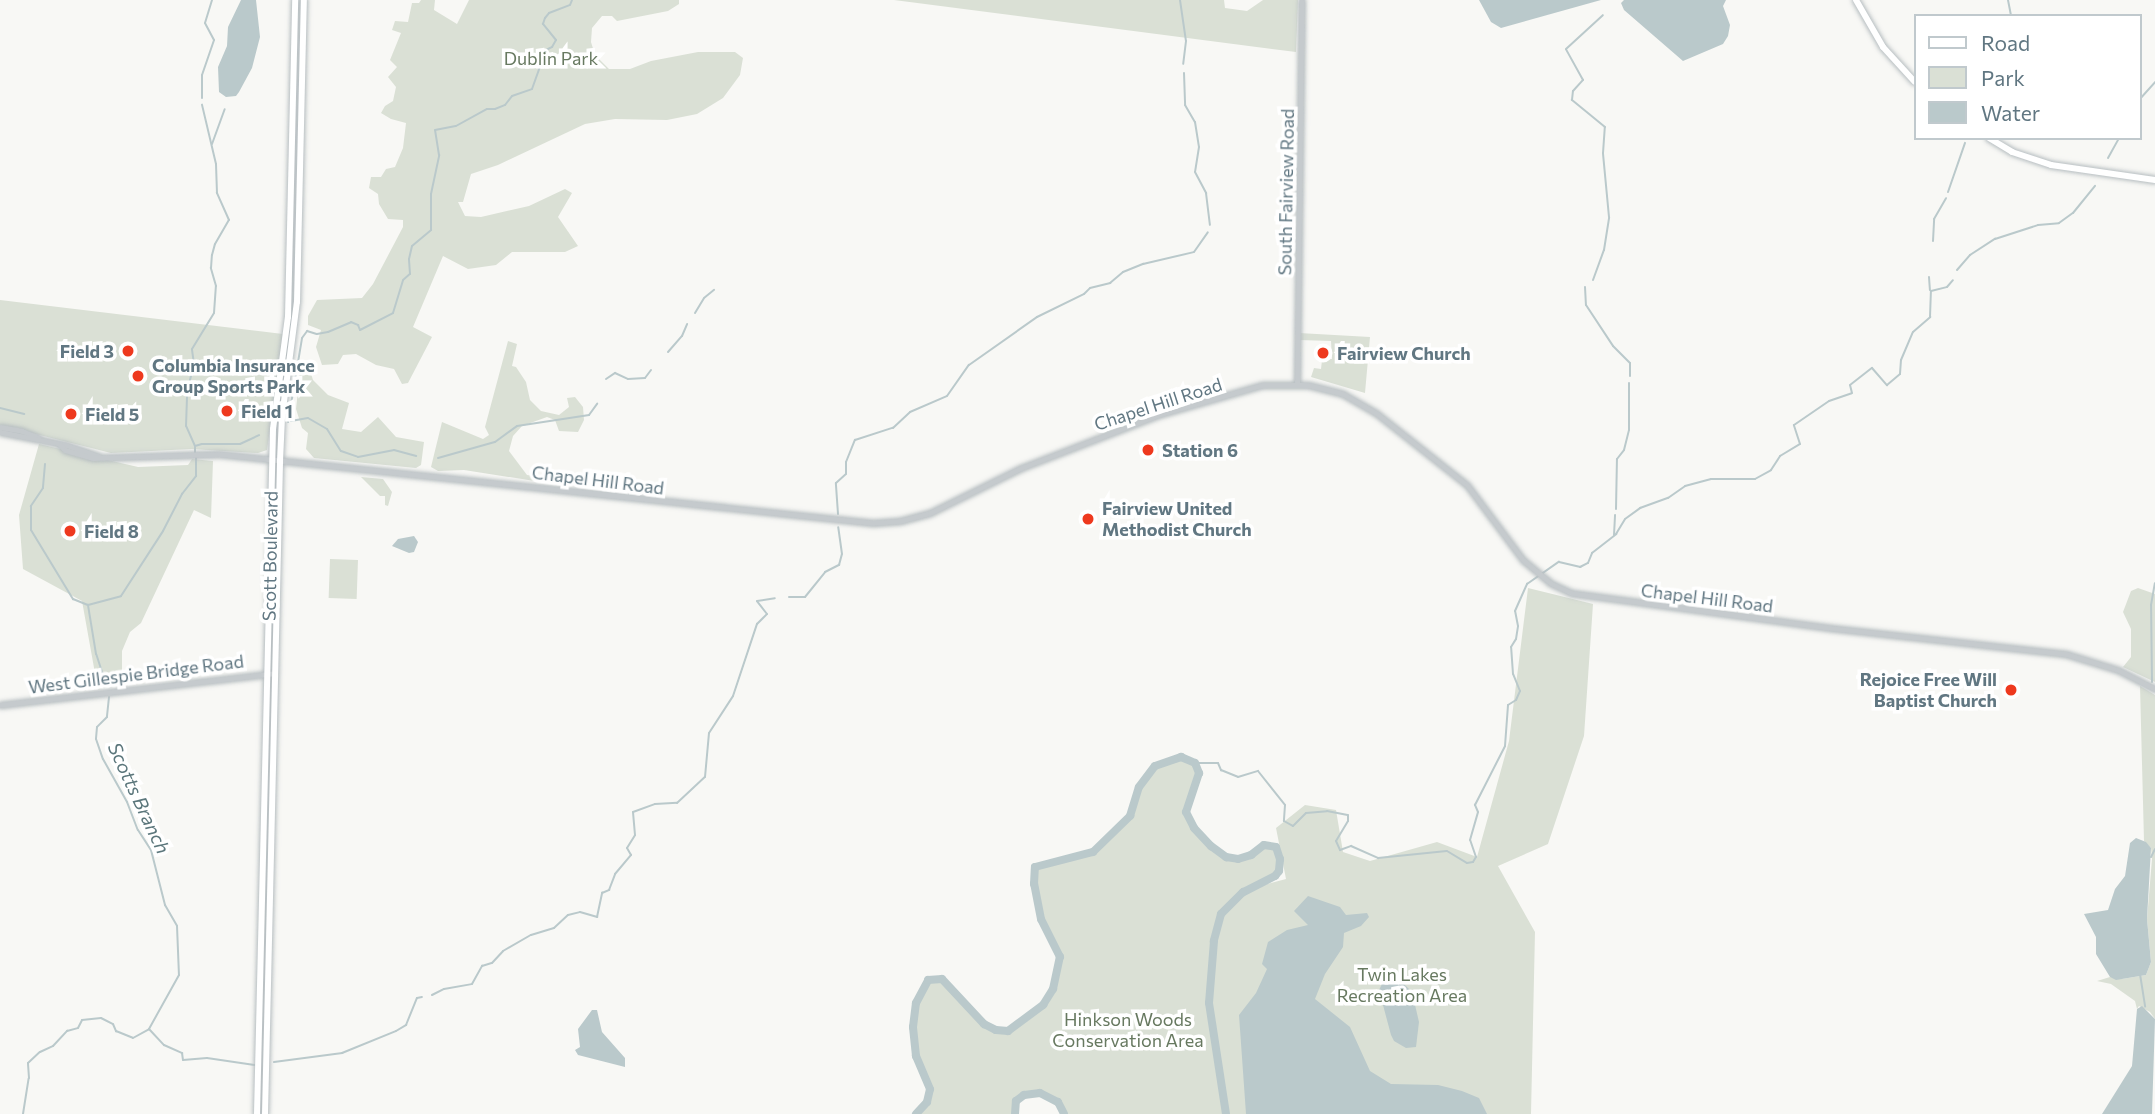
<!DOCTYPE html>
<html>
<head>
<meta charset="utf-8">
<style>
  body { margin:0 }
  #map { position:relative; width:2155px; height:1114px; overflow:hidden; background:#f8f8f5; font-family:Commissioner,sans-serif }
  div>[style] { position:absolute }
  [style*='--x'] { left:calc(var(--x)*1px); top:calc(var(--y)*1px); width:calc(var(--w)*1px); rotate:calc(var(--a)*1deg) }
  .green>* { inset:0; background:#dae0d5; transform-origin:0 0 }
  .water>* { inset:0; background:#bac9cb }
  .stream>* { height:2px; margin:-1px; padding:0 1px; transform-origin:1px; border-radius:1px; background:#bac9cb }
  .river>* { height:8px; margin:-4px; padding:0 4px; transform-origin:4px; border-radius:4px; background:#bac9cb }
  .roads { filter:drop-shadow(0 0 2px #b7bec1) drop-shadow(0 0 2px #b7bec1) }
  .tertiary>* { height:5px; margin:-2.5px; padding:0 2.5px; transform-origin:2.5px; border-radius:2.5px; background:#c5cacd }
  .secondary>* { height:6px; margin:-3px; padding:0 3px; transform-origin:3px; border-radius:3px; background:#fff }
  .primary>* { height:6px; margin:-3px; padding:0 3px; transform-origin:3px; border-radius:3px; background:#fff }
  .dots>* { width:19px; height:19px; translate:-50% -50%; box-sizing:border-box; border:4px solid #fff; border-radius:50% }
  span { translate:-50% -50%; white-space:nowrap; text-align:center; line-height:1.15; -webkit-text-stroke:7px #fff; paint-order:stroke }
  .park-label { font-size:18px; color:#677960 }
  .street-label { font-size:18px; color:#617782 }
  .poi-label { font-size:18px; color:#617782; font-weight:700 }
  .right { translate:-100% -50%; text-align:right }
  .left { translate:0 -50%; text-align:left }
  .water-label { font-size:19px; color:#5c777c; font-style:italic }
  .legend { position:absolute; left:1914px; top:14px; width:228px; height:126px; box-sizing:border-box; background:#fff; border:2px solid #c0c9cd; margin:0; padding:9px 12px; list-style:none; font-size:21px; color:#617782 }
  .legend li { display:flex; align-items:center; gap:14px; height:35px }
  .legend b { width:35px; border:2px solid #c0c9cd }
</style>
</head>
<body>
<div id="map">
  <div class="green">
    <div style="clip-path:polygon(421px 0,435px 0,434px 10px,457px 24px,469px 0,679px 0,679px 4px,668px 11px,617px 21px,612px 16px,602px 16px,592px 28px,591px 42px,595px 55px,609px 69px,630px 69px,651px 61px,698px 52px,735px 52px,743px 58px,740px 75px,723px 98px,697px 114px,667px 120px,615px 119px,585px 124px,498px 165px,471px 174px,463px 202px,458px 202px,465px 216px,481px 217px,529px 206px,565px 189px,572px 193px,558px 217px,578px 246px,565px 252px,512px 252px,496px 265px,468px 269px,443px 256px,413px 327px,432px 337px,408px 383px,402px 384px,394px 369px,376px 365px,356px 354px,343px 355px,338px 364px,322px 365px,316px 347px,321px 330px,308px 325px,308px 316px,317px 300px,362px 298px,373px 284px,403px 227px,403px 220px,388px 219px,379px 204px,378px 194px,369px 188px,371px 177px,381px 177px,386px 169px,395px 167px,403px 148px,406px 123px,391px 119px,381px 113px,385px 106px,393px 101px,396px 87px,388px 77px,397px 67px,390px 60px,401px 33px,392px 30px,395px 21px,408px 22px,412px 3px,419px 3px)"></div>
    <div style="clip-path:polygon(894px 0,1224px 0,1225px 8px,1247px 11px,1263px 0,1298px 0,1296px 52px)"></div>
    <div style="clip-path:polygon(0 300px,283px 334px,267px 450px,258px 453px,192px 449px,111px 453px,0 425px)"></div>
    <div style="clip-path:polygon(1299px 333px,1370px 337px,1365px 393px,1311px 377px,1314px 368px,1321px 369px,1322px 360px,1332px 359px,1331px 341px,1299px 340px)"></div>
    <div style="clip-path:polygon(508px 341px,517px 344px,512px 366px,516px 367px,526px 382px,530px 400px,541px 411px,559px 415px,569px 407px,567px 398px,575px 397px,583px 407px,584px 420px,578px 432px,559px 431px,555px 420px,547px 417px,522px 426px,513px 436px,509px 451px,527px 475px,540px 477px,544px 480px,541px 482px,464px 470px,438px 471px,431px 467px,442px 422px,483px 439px,489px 435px,485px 427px)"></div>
    <div style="clip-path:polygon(301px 363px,308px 364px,313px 380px,328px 395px,349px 403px,342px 429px,361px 432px,378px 417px,396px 437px,424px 442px,421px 465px,416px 468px,314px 458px,306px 449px,308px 433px,302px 428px,296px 409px)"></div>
    <div style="clip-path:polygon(39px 444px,138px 467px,188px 465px,192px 459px,213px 461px,211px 518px,194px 510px,141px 623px,130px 632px,122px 651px,122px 682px,98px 690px,82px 601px,23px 569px,19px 515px)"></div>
    <div style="clip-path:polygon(361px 477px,383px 479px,392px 492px,388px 506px,385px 505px,385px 496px,380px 496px)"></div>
    <div style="left:330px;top:559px;width:28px;height:39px;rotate:2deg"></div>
    <div style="clip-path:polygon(1528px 588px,1593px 604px,1584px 736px,1548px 844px,1498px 866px,1535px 932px,1531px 1114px,1229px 1114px,1222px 1084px,1226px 1114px,1064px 1114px,1058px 1102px,1040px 1093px,1024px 1095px,1016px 1101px,1015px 1114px,916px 1114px,927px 1102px,930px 1089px,916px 1056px,913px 1027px,916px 1003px,928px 980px,942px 979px,984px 1024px,996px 1030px,1008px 1031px,1043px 1005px,1053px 989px,1060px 957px,1041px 919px,1034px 884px,1035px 867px,1093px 852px,1123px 825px,1130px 816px,1139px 787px,1155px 766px,1167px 761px,1181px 757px,1195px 763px,1199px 773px,1187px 812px,1194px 828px,1211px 846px,1226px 857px,1238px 859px,1251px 855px,1264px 845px,1276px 847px,1279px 871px,1239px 897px,1256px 887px,1286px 879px,1276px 828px,1305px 805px,1336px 810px,1343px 852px,1370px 861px,1437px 842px,1477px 857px,1509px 741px)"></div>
    <div style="clip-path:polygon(2138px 588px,2155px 594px,2155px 682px,2123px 667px,2131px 657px,2131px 629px,2123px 612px,2131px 591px)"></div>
    <div style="clip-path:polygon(2140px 686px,2155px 695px,2155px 1019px,2150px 1012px,2139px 1006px,2137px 1009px,2135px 1001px,2111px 984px,2097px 981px,2110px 977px,2122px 979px,2146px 975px,2151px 962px,2147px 919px,2152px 859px,2151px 848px,2144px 841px)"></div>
  </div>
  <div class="water">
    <div style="clip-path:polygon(241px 0,256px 0,260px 37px,252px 68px,239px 92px,236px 96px,226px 97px,219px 92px,218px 67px,227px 46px,228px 27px)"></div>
    <div style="clip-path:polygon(1479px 0,1601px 0,1501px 28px,1491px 22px)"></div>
    <div style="clip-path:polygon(1624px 0,1726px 0,1723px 6px,1730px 25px,1728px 36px,1723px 44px,1683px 61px,1624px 10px,1621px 3px)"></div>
    <div style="clip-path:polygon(414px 536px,418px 542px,414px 552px,409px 553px,392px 546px,398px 539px)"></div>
    <div style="clip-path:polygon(2136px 838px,2146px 842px,2151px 848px,2147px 919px,2151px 962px,2146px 975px,2116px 980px,2110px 977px,2096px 954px,2096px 937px,2084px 914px,2108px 910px,2115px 889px,2125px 876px,2130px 843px)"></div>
    <div style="clip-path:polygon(1308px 896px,1340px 907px,1346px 915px,1367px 913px,1369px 917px,1361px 926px,1344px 933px,1343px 947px,1325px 974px,1315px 999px,1350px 1027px,1370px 1071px,1391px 1084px,1438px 1085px,1462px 1091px,1479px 1098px,1487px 1114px,1246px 1114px,1239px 1015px,1256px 993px,1267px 969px,1262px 964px,1268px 942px,1287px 930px,1308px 925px,1294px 911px)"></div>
    <div style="clip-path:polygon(1392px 981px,1404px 984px,1412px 992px,1419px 1022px,1416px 1047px,1406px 1048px,1394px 1041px,1391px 1035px,1379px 990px,1382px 984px)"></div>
    <div style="clip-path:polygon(2142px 1006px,2155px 1019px,2152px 1114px,2102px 1114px,2132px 1066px,2137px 1009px)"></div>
    <div style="clip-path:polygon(592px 1010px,597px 1010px,602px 1032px,625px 1058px,625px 1067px,578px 1055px,575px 1050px,580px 1047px,578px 1029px)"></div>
  </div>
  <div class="stream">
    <div style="--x:1180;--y:0;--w:41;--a:81.7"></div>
    <div style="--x:1186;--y:41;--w:23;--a:97"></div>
    <div style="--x:2008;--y:0;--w:16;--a:79"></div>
    <div style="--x:1184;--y:73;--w:32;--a:88"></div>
    <div style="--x:1185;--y:105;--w:20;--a:60"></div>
    <div style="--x:1195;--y:122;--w:25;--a:81"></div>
    <div style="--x:1199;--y:147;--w:25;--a:99"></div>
    <div style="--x:1195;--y:172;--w:24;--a:62"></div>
    <div style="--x:1206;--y:193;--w:32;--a:83"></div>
    <div style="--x:202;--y:98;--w:23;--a:-90"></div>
    <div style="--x:202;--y:75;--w:37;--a:-71"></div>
    <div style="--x:214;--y:40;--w:19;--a:-118"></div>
    <div style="--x:205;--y:23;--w:24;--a:-73"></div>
    <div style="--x:2139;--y:100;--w:24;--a:-48"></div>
    <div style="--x:212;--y:144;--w:37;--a:-70"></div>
    <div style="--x:2108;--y:158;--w:23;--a:-61"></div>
    <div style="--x:1948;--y:192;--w:52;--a:-70.9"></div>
    <div style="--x:1933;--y:241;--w:22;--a:-87"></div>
    <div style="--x:1934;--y:219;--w:24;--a:-60"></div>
    <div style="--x:1957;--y:270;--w:20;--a:-49"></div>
    <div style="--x:1970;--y:255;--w:30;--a:-33"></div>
    <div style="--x:1995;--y:239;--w:45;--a:-18"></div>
    <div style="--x:2038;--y:225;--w:21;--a:-5"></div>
    <div style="--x:2059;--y:223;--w:17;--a:-36"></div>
    <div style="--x:2073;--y:213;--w:35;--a:-51"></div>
    <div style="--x:1929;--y:277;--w:13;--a:86"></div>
    <div style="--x:1593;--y:280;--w:32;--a:-70"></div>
    <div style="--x:1604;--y:250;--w:33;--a:-81"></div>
    <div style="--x:1609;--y:217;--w:64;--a:-95.4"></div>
    <div style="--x:1603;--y:153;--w:26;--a:-86"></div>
    <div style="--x:1605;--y:127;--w:43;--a:-140.7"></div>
    <div style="--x:1572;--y:100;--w:9;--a:-84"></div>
    <div style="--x:1573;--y:91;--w:15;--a:-48"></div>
    <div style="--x:1583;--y:80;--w:35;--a:-119"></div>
    <div style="--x:1566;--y:49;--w:50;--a:-42.6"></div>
    <div style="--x:1585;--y:287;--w:18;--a:87"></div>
    <div style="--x:1586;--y:305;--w:49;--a:56.6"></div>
    <div style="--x:1613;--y:346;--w:24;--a:45"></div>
    <div style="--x:1630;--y:363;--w:13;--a:90"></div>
    <div style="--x:695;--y:313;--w:17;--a:-59"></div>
    <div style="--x:704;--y:298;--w:13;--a:-39"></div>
    <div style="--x:668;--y:352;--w:21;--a:-49"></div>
    <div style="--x:682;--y:336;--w:13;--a:-67"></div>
    <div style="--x:606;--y:379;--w:11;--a:-34"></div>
    <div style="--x:615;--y:373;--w:14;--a:25"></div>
    <div style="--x:628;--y:379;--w:17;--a:-3"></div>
    <div style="--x:645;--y:378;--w:10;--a:-53"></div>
    <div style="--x:0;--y:408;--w:25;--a:14"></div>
    <div style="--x:291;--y:421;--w:17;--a:-10"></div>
    <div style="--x:308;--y:418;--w:22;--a:30"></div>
    <div style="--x:327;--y:429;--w:26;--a:58"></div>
    <div style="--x:341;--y:451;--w:18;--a:19"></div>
    <div style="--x:358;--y:457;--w:37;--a:-11"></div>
    <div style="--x:394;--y:450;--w:23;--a:15"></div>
    <div style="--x:288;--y:422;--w:85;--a:-80.5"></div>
    <div style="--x:302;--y:338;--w:9;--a:-54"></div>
    <div style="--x:307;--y:331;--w:10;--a:17"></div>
    <div style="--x:317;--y:334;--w:11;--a:-10"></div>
    <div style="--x:328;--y:332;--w:25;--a:-23"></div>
    <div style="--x:351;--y:322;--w:8;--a:23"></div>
    <div style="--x:358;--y:325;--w:5;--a:68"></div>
    <div style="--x:360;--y:330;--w:37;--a:-27"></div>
    <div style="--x:393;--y:313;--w:34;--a:-73"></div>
    <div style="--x:403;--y:280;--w:9;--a:-41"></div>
    <div style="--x:410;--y:274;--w:15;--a:-94"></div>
    <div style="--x:409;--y:259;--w:13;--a:-77"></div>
    <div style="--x:412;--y:246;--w:25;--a:-40"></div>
    <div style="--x:431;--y:230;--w:36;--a:-90"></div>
    <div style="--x:431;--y:194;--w:40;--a:-78"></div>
    <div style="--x:439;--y:155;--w:25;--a:-99"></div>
    <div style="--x:435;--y:130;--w:21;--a:-11"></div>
    <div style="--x:456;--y:126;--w:35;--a:-29"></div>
    <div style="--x:487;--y:109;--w:8;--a:0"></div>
    <div style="--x:495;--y:109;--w:11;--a:-22"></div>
    <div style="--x:505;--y:105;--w:11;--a:-52"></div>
    <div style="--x:512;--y:96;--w:21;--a:-19"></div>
    <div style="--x:532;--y:89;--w:41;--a:-70.3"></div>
    <div style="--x:546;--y:50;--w:7;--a:-27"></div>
    <div style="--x:552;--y:47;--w:8;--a:-60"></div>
    <div style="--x:556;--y:40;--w:21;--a:-129"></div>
    <div style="--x:543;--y:24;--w:6;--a:-72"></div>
    <div style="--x:545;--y:18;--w:6;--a:-51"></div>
    <div style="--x:549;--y:13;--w:22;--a:-21"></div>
    <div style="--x:570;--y:5;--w:5;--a:-68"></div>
    <div style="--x:195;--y:446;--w:22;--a:-114"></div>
    <div style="--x:186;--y:426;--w:34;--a:-88"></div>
    <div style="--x:187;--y:392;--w:29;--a:-76"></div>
    <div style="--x:194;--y:364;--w:15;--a:-98"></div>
    <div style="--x:192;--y:349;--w:42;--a:-58.6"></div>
    <div style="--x:214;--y:313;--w:27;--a:-86"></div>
    <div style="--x:216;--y:286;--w:19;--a:-106"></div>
    <div style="--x:211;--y:268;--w:13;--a:-86"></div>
    <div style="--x:212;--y:255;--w:11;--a:-75"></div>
    <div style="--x:215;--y:244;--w:28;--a:-60"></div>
    <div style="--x:229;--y:220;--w:30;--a:-114"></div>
    <div style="--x:217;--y:193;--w:29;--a:-92"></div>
    <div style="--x:216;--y:164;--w:61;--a:-103.3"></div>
    <div style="--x:195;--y:452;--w:6;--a:-90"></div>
    <div style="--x:195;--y:446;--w:7;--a:-16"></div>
    <div style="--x:202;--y:444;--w:38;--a:0"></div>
    <div style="--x:240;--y:444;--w:21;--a:-25"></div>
    <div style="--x:438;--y:458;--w:59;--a:-15.7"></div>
    <div style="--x:495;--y:442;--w:27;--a:-36"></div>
    <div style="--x:517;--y:426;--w:73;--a:-8.7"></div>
    <div style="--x:589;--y:415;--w:14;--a:-54"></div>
    <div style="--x:45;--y:464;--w:24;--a:95"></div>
    <div style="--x:43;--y:488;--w:22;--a:124"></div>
    <div style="--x:31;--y:506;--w:24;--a:90"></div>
    <div style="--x:31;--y:530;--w:81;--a:58.7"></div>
    <div style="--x:73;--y:599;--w:16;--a:22"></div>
    <div style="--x:1616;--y:509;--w:50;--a:-88.9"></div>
    <div style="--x:1617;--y:459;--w:11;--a:-52"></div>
    <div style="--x:1624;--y:450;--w:21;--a:-76"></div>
    <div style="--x:1629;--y:430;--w:47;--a:-90"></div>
    <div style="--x:838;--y:514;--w:31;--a:-94"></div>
    <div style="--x:836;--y:483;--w:13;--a:-42"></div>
    <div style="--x:846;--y:474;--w:12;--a:-90"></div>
    <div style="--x:846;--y:462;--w:24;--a:-68"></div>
    <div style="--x:855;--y:440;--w:40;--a:-18"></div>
    <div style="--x:893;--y:428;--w:23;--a:-43"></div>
    <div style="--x:910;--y:412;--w:40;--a:-23.4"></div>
    <div style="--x:947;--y:396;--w:38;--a:-55"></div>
    <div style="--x:969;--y:365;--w:83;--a:-35.2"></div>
    <div style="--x:1037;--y:317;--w:52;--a:-26.1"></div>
    <div style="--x:1084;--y:294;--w:8;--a:-45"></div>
    <div style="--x:1090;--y:288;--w:21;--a:-14"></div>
    <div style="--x:1110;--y:283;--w:17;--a:-40"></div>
    <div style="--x:1123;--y:272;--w:22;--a:-22"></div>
    <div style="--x:1143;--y:264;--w:52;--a:-13.2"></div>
    <div style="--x:1194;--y:252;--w:24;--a:-55"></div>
    <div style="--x:1614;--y:535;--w:20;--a:-87"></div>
    <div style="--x:789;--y:597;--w:16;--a:0"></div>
    <div style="--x:805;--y:597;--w:32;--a:-51"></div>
    <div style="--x:825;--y:572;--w:16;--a:-27"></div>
    <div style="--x:839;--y:565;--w:11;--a:-75"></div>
    <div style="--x:842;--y:554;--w:27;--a:-98"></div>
    <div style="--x:104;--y:678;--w:25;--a:-108"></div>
    <div style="--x:96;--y:654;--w:50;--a:-99.3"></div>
    <div style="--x:88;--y:605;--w:34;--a:-15"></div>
    <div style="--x:121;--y:596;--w:77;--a:-57.1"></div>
    <div style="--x:163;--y:531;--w:42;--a:-62.8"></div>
    <div style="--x:182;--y:494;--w:23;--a:-52"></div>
    <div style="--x:196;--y:476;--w:19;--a:-90"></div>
    <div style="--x:2152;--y:682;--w:77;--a:-90.7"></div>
    <div style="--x:2151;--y:605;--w:22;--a:-80"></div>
    <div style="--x:109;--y:697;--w:20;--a:96"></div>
    <div style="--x:107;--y:717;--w:14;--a:135"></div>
    <div style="--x:97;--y:727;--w:12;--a:95"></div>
    <div style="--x:96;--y:739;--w:21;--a:71"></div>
    <div style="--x:103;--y:759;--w:49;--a:60.8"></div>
    <div style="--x:127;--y:802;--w:30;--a:69"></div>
    <div style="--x:138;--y:830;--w:24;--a:57"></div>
    <div style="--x:151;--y:850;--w:57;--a:75.7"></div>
    <div style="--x:165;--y:905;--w:24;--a:60"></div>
    <div style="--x:177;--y:926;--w:49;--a:87.7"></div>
    <div style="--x:179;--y:975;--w:62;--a:119.1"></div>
    <div style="--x:1195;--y:763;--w:23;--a:0"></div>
    <div style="--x:1218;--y:763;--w:8;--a:67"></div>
    <div style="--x:1221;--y:770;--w:18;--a:22"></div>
    <div style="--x:1238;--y:777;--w:21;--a:-17"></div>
    <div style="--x:1258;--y:771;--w:43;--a:51.5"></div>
    <div style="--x:1285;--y:805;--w:16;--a:94"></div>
    <div style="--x:1284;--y:821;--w:10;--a:29"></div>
    <div style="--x:1293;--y:826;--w:18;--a:-45"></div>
    <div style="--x:1306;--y:813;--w:21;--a:-5"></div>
    <div style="--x:1327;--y:811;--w:21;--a:11"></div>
    <div style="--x:1348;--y:815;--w:6;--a:90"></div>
    <div style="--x:1348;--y:821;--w:23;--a:121"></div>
    <div style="--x:1336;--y:841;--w:10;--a:66"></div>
    <div style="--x:1340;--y:850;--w:12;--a:-20"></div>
    <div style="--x:1351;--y:846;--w:30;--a:24"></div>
    <div style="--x:1378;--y:858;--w:69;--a:-5.8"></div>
    <div style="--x:1447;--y:851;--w:23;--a:31"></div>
    <div style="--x:1467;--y:863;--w:6;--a:-9"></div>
    <div style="--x:1473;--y:862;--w:6;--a:-59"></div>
    <div style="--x:1476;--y:857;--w:18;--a:-109"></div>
    <div style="--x:1470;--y:840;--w:29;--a:-74"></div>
    <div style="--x:1478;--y:812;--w:8;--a:-113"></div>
    <div style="--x:1475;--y:805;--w:66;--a:-63"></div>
    <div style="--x:1505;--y:746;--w:41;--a:-85.8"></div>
    <div style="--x:1508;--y:705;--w:9;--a:-32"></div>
    <div style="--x:1516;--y:700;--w:10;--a:-66"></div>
    <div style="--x:1520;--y:691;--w:18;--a:-112"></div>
    <div style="--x:1513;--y:674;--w:27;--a:-94"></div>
    <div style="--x:1511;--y:647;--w:9;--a:-58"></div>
    <div style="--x:1516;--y:639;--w:13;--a:-81"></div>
    <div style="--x:1518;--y:626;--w:15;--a:-101"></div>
    <div style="--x:1515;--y:611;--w:30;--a:-66"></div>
    <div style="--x:1527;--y:584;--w:39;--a:-35"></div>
    <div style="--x:1559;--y:562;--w:22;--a:13"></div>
    <div style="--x:1580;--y:567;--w:9;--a:-27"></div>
    <div style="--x:1588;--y:563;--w:11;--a:-68"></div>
    <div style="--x:1592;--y:553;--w:31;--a:-38"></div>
    <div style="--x:1616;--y:534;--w:17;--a:-59"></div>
    <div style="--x:1625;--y:519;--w:19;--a:-36"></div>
    <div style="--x:1640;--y:508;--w:30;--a:-20"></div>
    <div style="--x:1668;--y:498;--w:21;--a:-35"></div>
    <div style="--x:1685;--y:486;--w:27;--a:-15"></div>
    <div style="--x:1711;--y:479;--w:44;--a:0"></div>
    <div style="--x:1755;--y:479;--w:18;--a:-29"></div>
    <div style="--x:1771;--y:470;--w:17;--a:-57"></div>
    <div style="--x:1780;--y:456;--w:23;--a:-31"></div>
    <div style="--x:1800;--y:444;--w:20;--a:-108"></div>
    <div style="--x:1794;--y:425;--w:42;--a:-34.4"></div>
    <div style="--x:1829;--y:401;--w:24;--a:-19"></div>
    <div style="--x:1852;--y:393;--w:8;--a:-104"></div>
    <div style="--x:1850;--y:385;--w:28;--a:-38"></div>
    <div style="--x:1872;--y:368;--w:23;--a:49"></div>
    <div style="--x:1887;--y:385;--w:17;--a:-40"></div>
    <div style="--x:1900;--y:374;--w:14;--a:-86"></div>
    <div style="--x:1901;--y:360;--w:30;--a:-67"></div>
    <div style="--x:1913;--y:332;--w:23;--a:-41"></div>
    <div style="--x:1930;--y:317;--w:26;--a:-88"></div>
    <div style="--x:1931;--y:291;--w:16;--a:-14"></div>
    <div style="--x:1947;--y:287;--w:9;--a:-49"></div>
    <div style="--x:2151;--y:857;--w:9;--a:-63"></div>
    <div style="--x:2140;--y:974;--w:33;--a:81"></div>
    <div style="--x:432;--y:995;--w:13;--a:-27"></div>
    <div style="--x:444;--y:989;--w:28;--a:-10"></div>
    <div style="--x:472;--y:984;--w:21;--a:-61"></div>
    <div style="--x:482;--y:966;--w:10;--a:-17"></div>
    <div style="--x:492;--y:963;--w:16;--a:-47"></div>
    <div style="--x:503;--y:951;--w:32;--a:-30"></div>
    <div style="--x:531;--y:935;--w:24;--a:-17"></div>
    <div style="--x:554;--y:928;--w:19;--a:-43"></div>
    <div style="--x:568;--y:915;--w:12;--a:-14"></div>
    <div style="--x:580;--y:912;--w:18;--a:16"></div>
    <div style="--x:597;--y:917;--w:25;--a:-78"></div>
    <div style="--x:602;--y:893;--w:8;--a:-23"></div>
    <div style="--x:609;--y:890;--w:17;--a:-69"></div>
    <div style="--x:615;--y:874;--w:25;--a:-50"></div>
    <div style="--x:631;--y:855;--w:8;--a:-120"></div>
    <div style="--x:627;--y:848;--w:15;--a:-58"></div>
    <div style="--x:635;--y:835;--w:23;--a:-95"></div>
    <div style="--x:633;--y:812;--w:23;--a:-20"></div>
    <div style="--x:655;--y:804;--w:22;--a:-3"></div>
    <div style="--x:677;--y:803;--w:38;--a:-43"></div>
    <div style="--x:705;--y:777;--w:44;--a:-84.8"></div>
    <div style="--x:709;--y:733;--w:44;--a:-57"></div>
    <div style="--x:733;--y:696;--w:76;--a:-71.6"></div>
    <div style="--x:757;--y:624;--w:14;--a:-45"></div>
    <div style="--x:767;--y:614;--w:16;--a:-128"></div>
    <div style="--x:757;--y:601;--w:18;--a:-9"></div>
    <div style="--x:274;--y:1062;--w:69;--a:-7.5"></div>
    <div style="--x:342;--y:1053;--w:58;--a:-22.2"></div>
    <div style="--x:396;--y:1031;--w:12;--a:-31"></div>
    <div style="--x:406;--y:1025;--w:29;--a:-68"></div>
    <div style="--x:417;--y:998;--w:5;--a:-11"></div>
    <div style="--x:23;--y:1114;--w:36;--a:-81"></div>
    <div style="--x:29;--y:1078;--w:15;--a:-94"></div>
    <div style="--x:28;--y:1063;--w:16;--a:-43"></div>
    <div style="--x:40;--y:1052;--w:14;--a:-25"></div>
    <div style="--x:53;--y:1046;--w:21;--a:-47"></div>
    <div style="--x:67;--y:1031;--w:11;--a:-15"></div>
    <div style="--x:78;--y:1028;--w:9;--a:-63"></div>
    <div style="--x:82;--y:1020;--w:19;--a:-6"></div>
    <div style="--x:101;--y:1018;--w:13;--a:27"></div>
    <div style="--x:113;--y:1024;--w:8;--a:67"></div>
    <div style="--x:116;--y:1031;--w:18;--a:22"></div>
    <div style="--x:133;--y:1038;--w:18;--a:-29"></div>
    <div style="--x:149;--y:1029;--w:22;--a:47"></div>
    <div style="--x:164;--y:1045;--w:20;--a:24"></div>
    <div style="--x:182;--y:1053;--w:7;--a:82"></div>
    <div style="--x:183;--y:1060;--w:24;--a:-5"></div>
    <div style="--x:207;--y:1058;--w:48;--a:8.5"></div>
  </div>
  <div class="river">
    <div style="--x:916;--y:1114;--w:16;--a:-47"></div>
    <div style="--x:927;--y:1102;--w:13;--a:-77"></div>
    <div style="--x:930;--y:1089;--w:36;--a:-113"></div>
    <div style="--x:916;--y:1056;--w:29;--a:-96"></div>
    <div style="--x:913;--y:1027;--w:24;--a:-83"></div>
    <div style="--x:916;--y:1003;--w:26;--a:-62"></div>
    <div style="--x:928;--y:980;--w:14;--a:-4"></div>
    <div style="--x:942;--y:979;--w:62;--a:47"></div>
    <div style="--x:984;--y:1024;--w:13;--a:27"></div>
    <div style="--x:996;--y:1030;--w:12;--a:5"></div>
    <div style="--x:1008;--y:1031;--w:44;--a:-36.6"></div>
    <div style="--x:1043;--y:1005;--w:19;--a:-58"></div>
    <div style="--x:1053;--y:989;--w:33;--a:-78"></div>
    <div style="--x:1060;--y:957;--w:42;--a:-116.6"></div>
    <div style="--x:1041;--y:919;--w:36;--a:-101"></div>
    <div style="--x:1034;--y:884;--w:17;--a:-87"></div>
    <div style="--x:1035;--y:867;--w:60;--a:-14.5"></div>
    <div style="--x:1093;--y:852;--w:52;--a:-44.2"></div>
    <div style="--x:1130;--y:816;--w:30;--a:-73"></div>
    <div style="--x:1139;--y:787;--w:26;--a:-53"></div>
    <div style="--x:1155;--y:766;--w:28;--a:-19"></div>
    <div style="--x:1181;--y:757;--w:15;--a:23"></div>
    <div style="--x:1195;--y:763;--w:11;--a:68"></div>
    <div style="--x:1199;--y:773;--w:41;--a:108.4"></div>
    <div style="--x:1186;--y:812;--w:18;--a:63"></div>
    <div style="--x:1194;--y:828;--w:25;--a:47"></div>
    <div style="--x:1211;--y:846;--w:19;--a:36"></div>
    <div style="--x:1226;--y:857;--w:12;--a:9"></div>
    <div style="--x:1238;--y:859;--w:14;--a:-17"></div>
    <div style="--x:1251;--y:855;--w:16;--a:-38"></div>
    <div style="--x:1264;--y:845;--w:12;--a:9"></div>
    <div style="--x:1276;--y:847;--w:13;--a:72"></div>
    <div style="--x:1280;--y:859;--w:12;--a:95"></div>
    <div style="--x:1279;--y:871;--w:6;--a:129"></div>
    <div style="--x:1275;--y:876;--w:36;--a:153"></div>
    <div style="--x:1243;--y:892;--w:31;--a:135"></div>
    <div style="--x:1221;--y:914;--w:28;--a:105"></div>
    <div style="--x:1214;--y:941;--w:62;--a:94.6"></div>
    <div style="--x:1209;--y:1003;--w:112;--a:81.3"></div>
    <div style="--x:1015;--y:1114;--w:13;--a:-86"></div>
    <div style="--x:1016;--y:1101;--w:10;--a:-37"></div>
    <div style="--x:1024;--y:1095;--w:16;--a:-7"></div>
    <div style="--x:1040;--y:1093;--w:20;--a:27"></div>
    <div style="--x:1058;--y:1102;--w:13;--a:63"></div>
  </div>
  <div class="roads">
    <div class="tertiary">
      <div style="--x:1297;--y:384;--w:384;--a:-89.3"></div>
      <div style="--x:0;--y:427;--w:22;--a:10"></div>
      <div style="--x:22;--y:431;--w:18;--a:22"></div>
      <div style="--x:0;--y:432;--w:67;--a:11.1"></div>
      <div style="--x:66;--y:445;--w:34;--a:19"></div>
      <div style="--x:60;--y:445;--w:7;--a:45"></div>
      <div style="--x:65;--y:450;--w:29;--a:16"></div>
      <div style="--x:93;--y:458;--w:126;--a:-1.8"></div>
      <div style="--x:219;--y:454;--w:658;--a:6.02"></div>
      <div style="--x:873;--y:523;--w:27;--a:-4"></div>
      <div style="--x:900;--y:521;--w:31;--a:-15"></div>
      <div style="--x:930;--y:513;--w:102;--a:-26.3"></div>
      <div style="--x:1021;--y:468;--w:150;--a:-21.1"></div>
      <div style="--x:1161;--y:414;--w:105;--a:-16"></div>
      <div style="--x:1262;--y:385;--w:46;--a:0"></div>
      <div style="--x:1308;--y:385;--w:36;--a:14"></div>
      <div style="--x:1343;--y:394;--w:38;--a:30"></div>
      <div style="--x:1376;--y:413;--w:116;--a:38.4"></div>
      <div style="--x:1467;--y:485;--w:94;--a:53.3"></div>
      <div style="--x:1523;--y:560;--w:35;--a:40"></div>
      <div style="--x:1550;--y:583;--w:23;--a:25"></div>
      <div style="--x:1571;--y:593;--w:261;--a:7.7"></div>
      <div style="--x:1830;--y:628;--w:237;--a:6.3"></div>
      <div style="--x:2066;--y:654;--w:54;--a:17.1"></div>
      <div style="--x:2118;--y:670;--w:42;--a:27.2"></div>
      <div style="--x:0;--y:705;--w:277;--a:-6.6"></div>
    </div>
    <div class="secondary">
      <div style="--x:257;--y:1114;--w:685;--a:-88.66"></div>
      <div style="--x:273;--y:429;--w:113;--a:-82.4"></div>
      <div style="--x:288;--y:317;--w:317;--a:-88.7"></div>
      <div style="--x:265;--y:1114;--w:653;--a:-88.68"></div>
      <div style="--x:280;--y:461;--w:44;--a:-87.4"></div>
      <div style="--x:282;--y:417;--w:116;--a:-82.6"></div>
      <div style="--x:297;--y:302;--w:302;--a:-88.7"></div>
    </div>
    <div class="primary">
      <div style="--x:1856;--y:0;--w:54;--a:60.1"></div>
      <div style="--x:1883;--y:47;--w:47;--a:47.6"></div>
      <div style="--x:1989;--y:138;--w:27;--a:31"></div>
      <div style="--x:2012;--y:152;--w:41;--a:18.4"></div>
      <div style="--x:2051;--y:165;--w:105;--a:8.2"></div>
    </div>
  </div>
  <div class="dots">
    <div style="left:128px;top:351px;background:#ee391e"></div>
    <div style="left:1323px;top:353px;background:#ee391e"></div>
    <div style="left:138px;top:376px;background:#ee391e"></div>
    <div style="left:227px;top:411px;background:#ee391e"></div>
    <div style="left:71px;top:414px;background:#ee391e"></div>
    <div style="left:1148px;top:450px;background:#ee391e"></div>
    <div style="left:1088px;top:519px;background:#ee391e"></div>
    <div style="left:70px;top:531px;background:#ee391e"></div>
    <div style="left:2011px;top:690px;background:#ee391e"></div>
  </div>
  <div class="park-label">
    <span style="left:551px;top:58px">Dublin Park</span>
    <span style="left:1402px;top:985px">Twin Lakes<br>Recreation Area</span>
    <span style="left:1128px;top:1030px">Hinkson Woods<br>Conservation Area</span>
  </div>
  <div class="street-label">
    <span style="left:1286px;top:192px;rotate:-89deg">South Fairview Road</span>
    <span style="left:1158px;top:404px;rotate:-18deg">Chapel Hill Road</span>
    <span style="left:598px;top:480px;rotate:7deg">Chapel Hill Road</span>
    <span style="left:270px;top:556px;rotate:-89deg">Scott Boulevard</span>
    <span style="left:1707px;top:598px;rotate:7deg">Chapel Hill Road</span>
    <span style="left:136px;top:674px;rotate:-7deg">West Gillespie Bridge Road</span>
  </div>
  <div class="poi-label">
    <span class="right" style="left:114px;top:351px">Field 3</span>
    <span class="left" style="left:1337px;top:353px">Fairview Church</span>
    <span class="left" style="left:152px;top:376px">Columbia Insurance<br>Group Sports Park</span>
    <span class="left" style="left:241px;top:411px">Field 1</span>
    <span class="left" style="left:85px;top:414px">Field 5</span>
    <span class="left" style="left:1162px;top:450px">Station 6</span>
    <span class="left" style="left:1102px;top:519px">Fairview United<br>Methodist Church</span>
    <span class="left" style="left:84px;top:531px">Field 8</span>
    <span class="right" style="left:1997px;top:690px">Rejoice Free Will<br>Baptist Church</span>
  </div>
  <div class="water-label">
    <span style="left:139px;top:798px;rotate:65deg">Scotts Branch</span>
  </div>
  <ul class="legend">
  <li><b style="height:9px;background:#fff"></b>Road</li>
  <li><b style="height:19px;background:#dae0d5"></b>Park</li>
  <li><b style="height:19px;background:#bac9cb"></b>Water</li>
  </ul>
</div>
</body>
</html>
